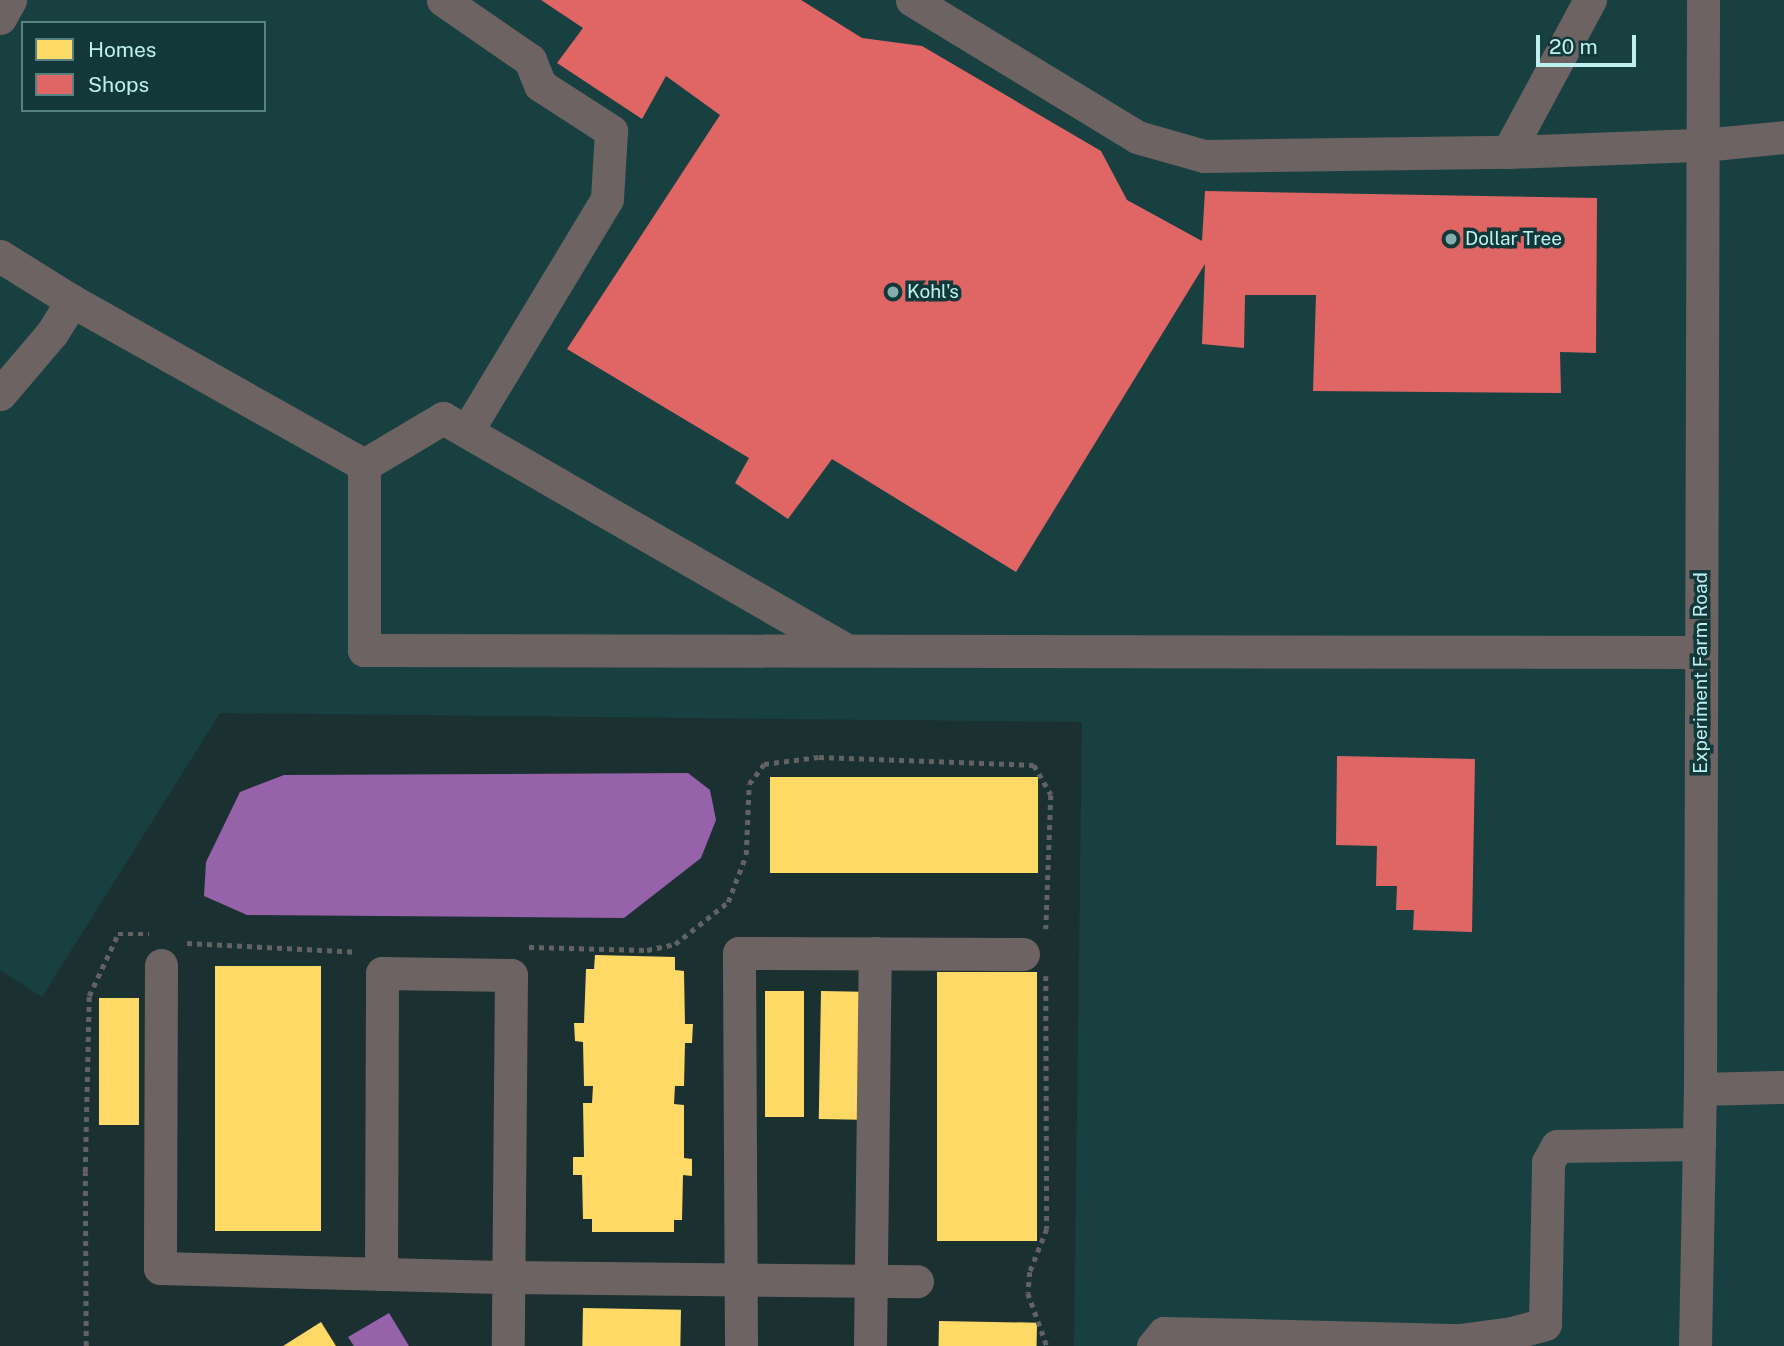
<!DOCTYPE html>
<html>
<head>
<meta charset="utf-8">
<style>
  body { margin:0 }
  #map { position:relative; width:1784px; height:1346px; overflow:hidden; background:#1b3031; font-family:"Public Sans",sans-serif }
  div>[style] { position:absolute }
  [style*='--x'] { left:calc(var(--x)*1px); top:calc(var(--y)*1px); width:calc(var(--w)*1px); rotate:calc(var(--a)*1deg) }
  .built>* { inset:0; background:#194041 }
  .water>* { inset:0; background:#9662a9 }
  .homes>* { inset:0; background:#ffd966; transform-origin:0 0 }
  .shops>* { inset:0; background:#e06666 }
  .path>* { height:4.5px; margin-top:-2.25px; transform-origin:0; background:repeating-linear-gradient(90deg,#626262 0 5px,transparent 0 10px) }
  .minor>* { height:33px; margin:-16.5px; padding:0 16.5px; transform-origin:16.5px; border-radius:16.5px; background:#6d6363 }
  .dots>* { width:19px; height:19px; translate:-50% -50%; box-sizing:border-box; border:4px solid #133839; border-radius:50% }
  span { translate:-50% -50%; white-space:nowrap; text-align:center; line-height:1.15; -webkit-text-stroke:7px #133839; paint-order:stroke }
  .poi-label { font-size:19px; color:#bef0f1 }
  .left { translate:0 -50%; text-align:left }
  .street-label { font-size:19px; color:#bef0f1 }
  .legend { position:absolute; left:21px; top:21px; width:245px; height:91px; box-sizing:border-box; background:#133839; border:2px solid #578283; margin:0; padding:9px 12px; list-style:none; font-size:21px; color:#bef0f1 }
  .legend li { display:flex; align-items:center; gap:14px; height:35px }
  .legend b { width:35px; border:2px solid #578283 }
  .scale { position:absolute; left:1536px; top:35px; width:100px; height:32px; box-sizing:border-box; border:4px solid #bef0f1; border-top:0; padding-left:9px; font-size:21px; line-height:24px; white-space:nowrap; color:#bef0f1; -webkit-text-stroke:5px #133839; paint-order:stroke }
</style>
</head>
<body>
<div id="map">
  <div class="built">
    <div style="clip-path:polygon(evenodd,0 0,1784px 0,1784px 1346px,1074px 1346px,1082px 722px,220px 713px,42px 997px,0 970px,0 0,23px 23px,264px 23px,264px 110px,23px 110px,23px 23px)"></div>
  </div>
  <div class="water">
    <div style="clip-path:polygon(688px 773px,710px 790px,716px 820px,701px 858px,624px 918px,247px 915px,204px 896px,206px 862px,240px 792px,284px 775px)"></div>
    <div style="clip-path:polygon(389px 1313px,409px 1346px,354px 1346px,348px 1337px)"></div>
  </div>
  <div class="homes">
    <div style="left:770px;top:777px;width:268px;height:96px"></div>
    <div style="clip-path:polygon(595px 955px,675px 957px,675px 970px,684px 971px,685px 1024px,693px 1024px,692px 1043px,685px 1043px,684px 1086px,675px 1086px,674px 1104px,684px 1105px,684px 1158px,692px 1159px,692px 1176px,683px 1175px,682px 1220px,674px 1220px,674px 1232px,592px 1232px,592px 1219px,583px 1219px,582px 1175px,573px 1175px,573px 1157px,584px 1157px,583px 1103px,592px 1103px,593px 1086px,584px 1086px,583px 1042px,575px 1041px,574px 1023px,584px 1023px,586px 969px,594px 969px)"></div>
    <div style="left:215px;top:966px;width:106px;height:265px"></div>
    <div style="left:937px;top:972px;width:100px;height:269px"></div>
    <div style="left:765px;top:991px;width:39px;height:126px"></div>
    <div style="left:821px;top:991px;width:40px;height:128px;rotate:1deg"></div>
    <div style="left:139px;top:998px;width:127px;height:40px;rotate:90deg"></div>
    <div style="left:583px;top:1308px;width:98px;height:38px;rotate:1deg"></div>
    <div style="left:939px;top:1321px;width:98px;height:25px;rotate:1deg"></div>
    <div style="clip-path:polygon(321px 1322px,336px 1346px,283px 1346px)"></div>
  </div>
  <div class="shops">
    <div style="clip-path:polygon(541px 0,801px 0,862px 38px,922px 46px,1101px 151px,1127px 200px,1202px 241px,1205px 191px,1597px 198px,1596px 353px,1560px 352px,1561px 393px,1313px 391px,1316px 295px,1245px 295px,1244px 348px,1202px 344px,1205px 264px,1016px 572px,832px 459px,788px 519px,735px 483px,749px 458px,567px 349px,720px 115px,666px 76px,642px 119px,557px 63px,583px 28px)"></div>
    <div style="clip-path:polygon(1337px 756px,1475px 759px,1472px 932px,1413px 930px,1414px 910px,1396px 910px,1397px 886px,1376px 886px,1377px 846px,1336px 845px)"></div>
  </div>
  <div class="path">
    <div style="--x:187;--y:943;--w:169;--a:3"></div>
    <div style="--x:529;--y:947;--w:118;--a:1.5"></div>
    <div style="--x:647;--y:950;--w:29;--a:-12"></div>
    <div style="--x:675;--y:944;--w:68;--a:-38.4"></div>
    <div style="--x:728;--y:902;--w:50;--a:-69"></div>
    <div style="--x:746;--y:855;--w:71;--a:-87.6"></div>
    <div style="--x:749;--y:784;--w:25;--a:-53"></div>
    <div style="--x:764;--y:764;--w:55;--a:-7.3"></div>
    <div style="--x:819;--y:757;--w:215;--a:2.1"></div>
    <div style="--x:1034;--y:765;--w:34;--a:60"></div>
    <div style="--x:1051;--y:795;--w:134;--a:92.1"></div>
    <div style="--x:1046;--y:976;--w:253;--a:89.8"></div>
    <div style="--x:1047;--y:1229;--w:46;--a:111.6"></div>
    <div style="--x:1030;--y:1272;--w:21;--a:95"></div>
    <div style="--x:1028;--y:1293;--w:56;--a:70.3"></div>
    <div style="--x:86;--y:1346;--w:174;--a:-90.3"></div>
    <div style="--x:85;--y:1172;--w:176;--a:-88.7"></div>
    <div style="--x:89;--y:996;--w:68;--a:-64.9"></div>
    <div style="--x:118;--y:934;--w:31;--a:0"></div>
  </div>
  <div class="minor">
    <div style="--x:443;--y:0;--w:106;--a:34.6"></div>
    <div style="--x:530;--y:60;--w:27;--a:68"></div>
    <div style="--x:540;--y:85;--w:85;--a:32.9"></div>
    <div style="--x:611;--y:131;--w:68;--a:93.4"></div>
    <div style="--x:607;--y:199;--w:271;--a:121.1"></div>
    <div style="--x:912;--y:0;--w:263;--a:31.3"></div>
    <div style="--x:1137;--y:137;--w:70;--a:15.8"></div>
    <div style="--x:1204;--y:156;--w:304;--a:-0.8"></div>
    <div style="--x:1508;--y:152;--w:195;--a:-2.1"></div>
    <div style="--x:1703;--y:145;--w:81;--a:-5.6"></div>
    <div style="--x:0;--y:18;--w:21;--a:-61"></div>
    <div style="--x:1508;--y:152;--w:173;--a:-61.7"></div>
    <div style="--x:0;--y:256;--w:85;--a:32"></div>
    <div style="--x:72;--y:301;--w:335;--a:29.3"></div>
    <div style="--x:364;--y:465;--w:92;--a:-30.7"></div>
    <div style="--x:443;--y:418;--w:466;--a:29.9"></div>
    <div style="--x:0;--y:394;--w:80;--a:-49.6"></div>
    <div style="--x:52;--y:333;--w:38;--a:-58"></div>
    <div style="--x:364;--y:465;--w:185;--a:90"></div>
    <div style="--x:364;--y:650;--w:1337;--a:0.09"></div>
    <div style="--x:161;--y:965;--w:303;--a:90.2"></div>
    <div style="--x:160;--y:1268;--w:349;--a:1.5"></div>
    <div style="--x:509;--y:1277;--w:408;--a:0.6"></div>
    <div style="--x:1700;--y:1089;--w:84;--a:-1.4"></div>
    <div style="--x:381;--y:1274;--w:301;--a:-89.8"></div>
    <div style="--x:382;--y:973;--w:129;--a:0.9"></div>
    <div style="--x:511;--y:975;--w:371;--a:90.5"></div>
    <div style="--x:741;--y:1346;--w:393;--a:-90.3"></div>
    <div style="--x:739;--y:953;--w:284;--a:0.2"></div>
    <div style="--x:870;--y:1346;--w:393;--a:-89.3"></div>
    <div style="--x:1153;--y:1346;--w:17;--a:-50"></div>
    <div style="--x:1164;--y:1333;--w:296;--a:1.4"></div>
    <div style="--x:1460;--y:1340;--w:52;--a:-7.7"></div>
    <div style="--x:1512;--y:1333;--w:34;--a:-15"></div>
    <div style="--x:1545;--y:1324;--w:162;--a:-88.9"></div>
    <div style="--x:1548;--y:1162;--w:18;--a:-61"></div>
    <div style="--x:1557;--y:1146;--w:142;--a:-0.8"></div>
    <div style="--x:1695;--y:1346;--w:257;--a:-88.9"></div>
    <div style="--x:1700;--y:1089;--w:1089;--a:-89.84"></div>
  </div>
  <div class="dots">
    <div style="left:1451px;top:239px;background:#85adae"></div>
    <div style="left:893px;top:292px;background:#85adae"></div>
  </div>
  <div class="poi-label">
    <span class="left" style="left:1465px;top:239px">Dollar Tree</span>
    <span class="left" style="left:907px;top:292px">Kohl's</span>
  </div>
  <div class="street-label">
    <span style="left:1701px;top:673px;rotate:-90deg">Experiment Farm Road</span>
  </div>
  <ul class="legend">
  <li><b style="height:19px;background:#ffd966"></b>Homes</li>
  <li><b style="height:19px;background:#e06666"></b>Shops</li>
  </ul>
  <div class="scale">20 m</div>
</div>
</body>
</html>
